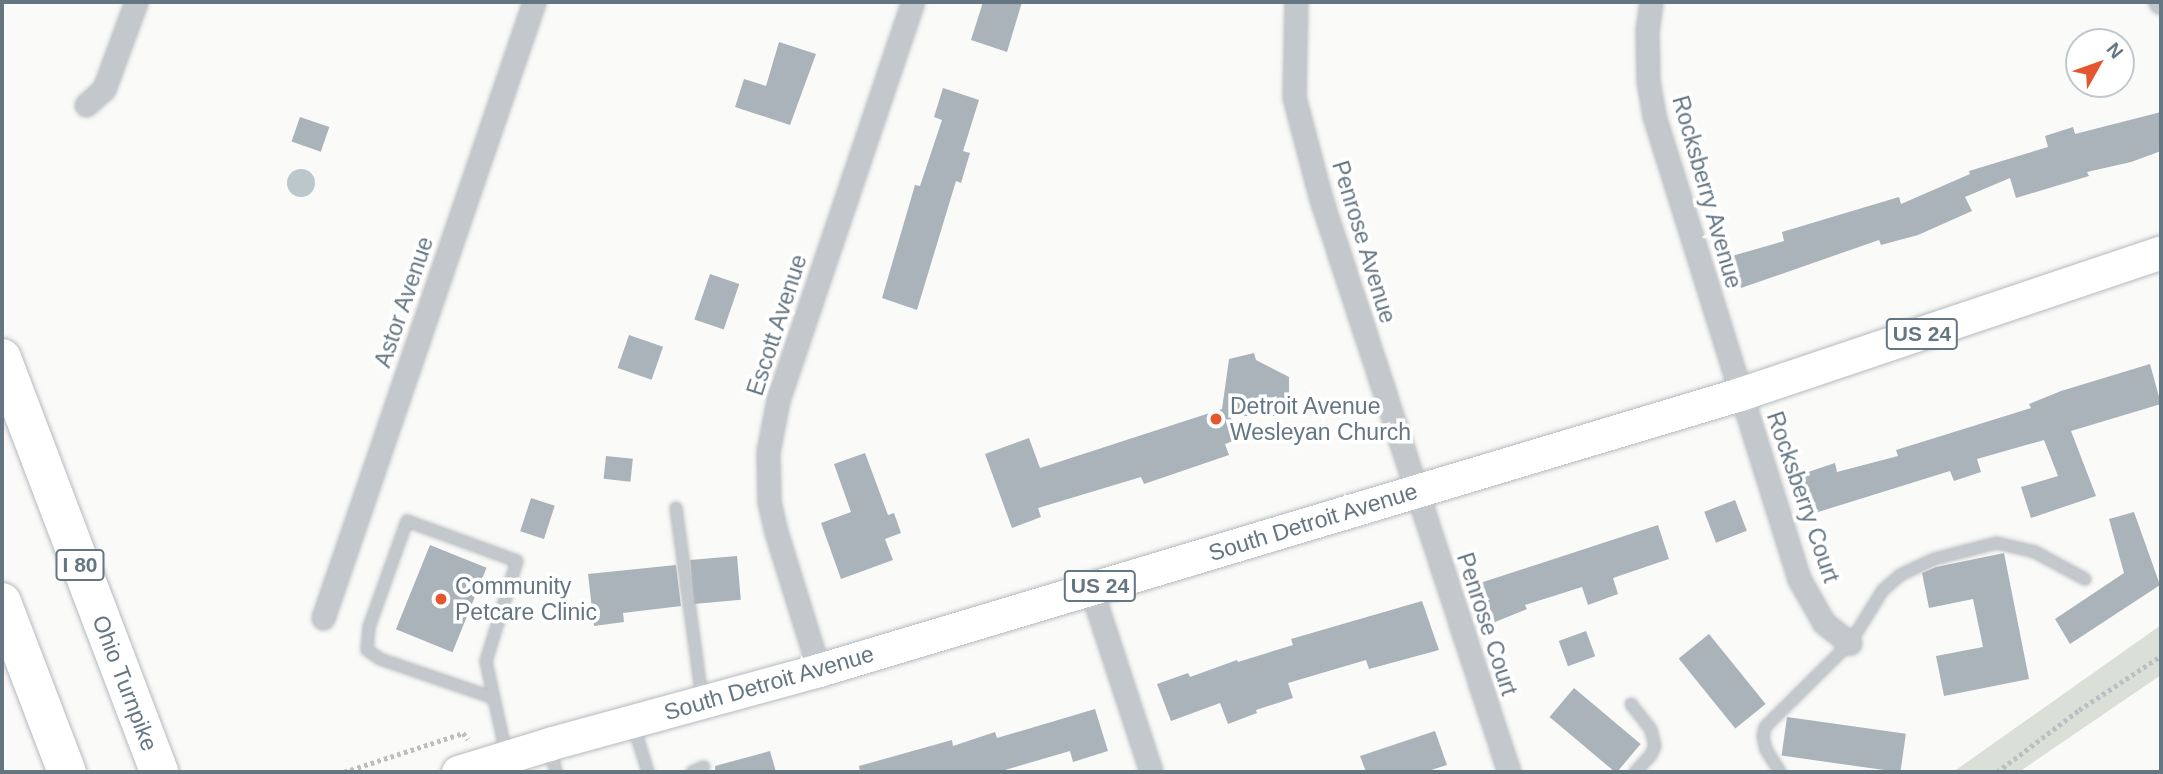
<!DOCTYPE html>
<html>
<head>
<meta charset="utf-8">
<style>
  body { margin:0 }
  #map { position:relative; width:2163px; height:774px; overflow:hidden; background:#fafaf8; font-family:Arial,sans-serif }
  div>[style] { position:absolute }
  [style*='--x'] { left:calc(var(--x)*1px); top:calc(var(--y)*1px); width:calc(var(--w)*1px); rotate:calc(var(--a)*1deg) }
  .green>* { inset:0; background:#dadfd7 }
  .water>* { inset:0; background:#bbc7cb }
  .round { border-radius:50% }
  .building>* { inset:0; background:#aab3b9; transform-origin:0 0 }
  .path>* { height:4.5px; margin-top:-2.25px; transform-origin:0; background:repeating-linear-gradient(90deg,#bbbfc2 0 3.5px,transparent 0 7px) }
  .roads { filter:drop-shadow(0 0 2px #b5babe) drop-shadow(0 0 2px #b5babe) }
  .service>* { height:10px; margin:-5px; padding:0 5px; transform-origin:5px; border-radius:5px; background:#c3c8cc }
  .minor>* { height:21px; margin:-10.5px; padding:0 10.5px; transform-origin:10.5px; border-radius:10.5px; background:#c3c8cc }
  .primary>* { height:33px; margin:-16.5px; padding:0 16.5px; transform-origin:16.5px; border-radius:16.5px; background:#fff }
  .motorway>* { height:38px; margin:-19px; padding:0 19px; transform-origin:19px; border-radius:19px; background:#fff }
  .dots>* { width:19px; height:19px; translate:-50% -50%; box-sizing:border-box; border:4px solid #fff; border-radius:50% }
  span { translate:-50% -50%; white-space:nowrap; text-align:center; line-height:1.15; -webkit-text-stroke:7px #fff; paint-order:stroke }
  .shield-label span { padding:2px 5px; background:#fff; border:2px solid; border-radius:5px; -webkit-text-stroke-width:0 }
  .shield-label { font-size:21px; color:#657683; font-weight:700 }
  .street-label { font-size:23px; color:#657683 }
  .poi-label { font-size:23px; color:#657683 }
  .left { translate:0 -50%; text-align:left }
  .frame { position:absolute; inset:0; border:4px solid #657683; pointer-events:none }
  .north { position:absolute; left:2065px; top:28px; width:70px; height:70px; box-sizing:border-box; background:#fff; border:2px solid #c1c8cd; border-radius:50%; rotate:50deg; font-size:19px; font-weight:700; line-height:28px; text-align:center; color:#657683 }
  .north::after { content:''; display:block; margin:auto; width:24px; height:32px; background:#e4572e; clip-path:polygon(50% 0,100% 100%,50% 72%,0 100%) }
</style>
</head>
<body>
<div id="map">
  <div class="green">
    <div style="clip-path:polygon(2161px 625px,2161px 675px,2019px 772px,1953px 772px)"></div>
  </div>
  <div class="water">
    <div class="round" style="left:287px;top:169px;width:28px;height:28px"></div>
  </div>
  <div class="building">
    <div style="clip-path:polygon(983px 2px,1022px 2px,1007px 52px,971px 40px)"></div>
    <div style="clip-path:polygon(779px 42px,816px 54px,790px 125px,735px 107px,744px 79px,766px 86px)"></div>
    <div style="clip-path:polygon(943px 88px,979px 100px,963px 151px,970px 153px,961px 183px,956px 181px,917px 310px,882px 298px,915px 185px,920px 186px,942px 120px,934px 117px)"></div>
    <div style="clip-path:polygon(2161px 112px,2161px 151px,2131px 162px,2087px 172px,2089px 176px,2016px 198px,2010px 178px,1965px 197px,1972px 211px,1918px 235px,1881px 245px,1879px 240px,1741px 288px,1732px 256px,1784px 241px,1782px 232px,1899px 197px,1901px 204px,1970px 174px,1969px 171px,2048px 147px,2045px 136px,2073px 127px,2075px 134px)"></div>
    <div style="left:300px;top:117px;width:31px;height:26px;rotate:19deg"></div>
    <div style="left:710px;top:274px;width:31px;height:48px;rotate:19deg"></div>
    <div style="left:629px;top:335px;width:36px;height:35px;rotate:19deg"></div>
    <div style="clip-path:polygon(1254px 353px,1256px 360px,1289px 377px,1289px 416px,1230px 416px,1239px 439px,1225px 444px,1229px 455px,1144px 484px,1141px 477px,1038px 508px,1041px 517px,1012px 528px,985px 454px,1029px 438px,1040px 468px,1222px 409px,1229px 359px)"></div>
    <div style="clip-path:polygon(2150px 364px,2161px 404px,2071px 431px,2096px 496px,2031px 518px,2021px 487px,2058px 476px,2044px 440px,1977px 459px,1981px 472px,1954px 481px,1950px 471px,1815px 513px,1802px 474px,1835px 463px,1837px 472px,1898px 456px,1896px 450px,2031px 408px,2029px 404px,2061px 391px)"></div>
    <div style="clip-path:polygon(865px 453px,888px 515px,894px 513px,901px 533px,885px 539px,893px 560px,841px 579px,821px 523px,851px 512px,834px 464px)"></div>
    <div style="left:606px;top:456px;width:27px;height:23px;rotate:6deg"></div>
    <div style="left:531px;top:498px;width:25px;height:35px;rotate:18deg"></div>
    <div style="left:1735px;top:500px;width:33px;height:33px;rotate:69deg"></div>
    <div style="clip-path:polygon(2134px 512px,2160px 585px,2070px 644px,2055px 619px,2124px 573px,2109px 519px)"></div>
    <div style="clip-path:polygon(1658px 525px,1669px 559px,1613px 578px,1618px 594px,1588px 605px,1582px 587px,1525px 605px,1527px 609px,1495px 622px,1480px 583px)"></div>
    <div style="left:430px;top:545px;width:61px;height:91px;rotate:22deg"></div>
    <div style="clip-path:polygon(2004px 553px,2029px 679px,1944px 696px,1936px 656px,1983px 647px,1973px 599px,1929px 608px,1922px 573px,1936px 567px)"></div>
    <div style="left:737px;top:556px;width:44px;height:47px;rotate:85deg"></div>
    <div style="clip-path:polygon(676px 565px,681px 606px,623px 613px,624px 622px,594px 626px,588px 574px)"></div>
    <div style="clip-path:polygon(1422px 601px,1439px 650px,1369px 669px,1366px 660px,1288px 683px,1293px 698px,1256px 710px,1257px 713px,1228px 724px,1220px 703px,1171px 721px,1157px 684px,1188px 673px,1190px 677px,1237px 660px,1238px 662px,1293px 645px,1291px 639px)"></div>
    <div style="left:1586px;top:631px;width:27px;height:29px;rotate:70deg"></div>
    <div style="left:1709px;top:634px;width:90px;height:39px;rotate:51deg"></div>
    <div style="left:1574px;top:688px;width:87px;height:38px;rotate:40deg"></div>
    <div style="clip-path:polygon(1095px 709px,1108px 751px,1073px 762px,1070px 751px,998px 772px,860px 772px,859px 766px,952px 740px,953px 746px,995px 732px,997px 738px)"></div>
    <div style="left:1787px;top:717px;width:120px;height:39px;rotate:8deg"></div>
    <div style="clip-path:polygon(1435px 731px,1447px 765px,1425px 772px,1366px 772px,1360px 756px)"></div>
    <div style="clip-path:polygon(770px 751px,776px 772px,715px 772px,715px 766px)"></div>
  </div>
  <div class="path">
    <div style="--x:344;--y:772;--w:125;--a:-18.1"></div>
    <div style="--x:463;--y:733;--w:8;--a:50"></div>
    <div style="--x:1997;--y:772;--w:103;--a:-37.1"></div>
    <div style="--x:2079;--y:710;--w:98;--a:-33.4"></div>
  </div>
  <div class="roads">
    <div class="service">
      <div style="--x:676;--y:508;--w:192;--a:82.2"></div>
      <div style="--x:494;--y:698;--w:120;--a:-161.1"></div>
      <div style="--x:380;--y:659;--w:16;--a:-145"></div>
      <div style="--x:367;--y:650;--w:23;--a:-85"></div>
      <div style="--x:369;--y:627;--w:113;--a:-70.3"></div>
      <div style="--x:407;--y:521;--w:117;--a:20"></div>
      <div style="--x:517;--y:561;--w:105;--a:107.2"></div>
      <div style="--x:486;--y:661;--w:38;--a:78"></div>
      <div style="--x:494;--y:698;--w:56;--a:77.7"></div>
      <div style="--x:1631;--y:704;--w:33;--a:52"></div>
      <div style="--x:1651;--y:730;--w:16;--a:76"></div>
      <div style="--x:1655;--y:746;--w:10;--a:114"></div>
      <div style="--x:1651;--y:755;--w:23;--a:133"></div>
      <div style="--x:633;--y:724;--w:50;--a:72.6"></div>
      <div style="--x:550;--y:748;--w:25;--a:76"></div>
      <div style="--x:692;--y:772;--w:13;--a:-23"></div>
      <div style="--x:1780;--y:772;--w:26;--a:-122"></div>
      <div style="--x:1766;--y:750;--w:14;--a:-102"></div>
      <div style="--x:1763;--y:736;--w:9;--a:-77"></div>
      <div style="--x:1765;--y:727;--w:120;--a:-44.7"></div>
      <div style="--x:1850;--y:643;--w:62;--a:-58.1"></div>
      <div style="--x:1883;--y:590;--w:23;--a:-41"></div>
      <div style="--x:1900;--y:575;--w:38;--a:-25"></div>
      <div style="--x:1934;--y:559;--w:65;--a:-14.3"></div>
      <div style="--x:1997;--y:543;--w:39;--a:13"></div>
      <div style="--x:2035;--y:552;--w:57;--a:28.4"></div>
    </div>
    <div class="minor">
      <div style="--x:1296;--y:2;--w:95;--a:91.2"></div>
      <div style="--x:1294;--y:97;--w:106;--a:75.2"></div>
      <div style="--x:1321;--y:199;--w:603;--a:71.84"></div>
      <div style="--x:1651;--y:2;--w:27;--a:98"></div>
      <div style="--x:1647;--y:29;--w:52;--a:88.9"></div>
      <div style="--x:1648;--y:81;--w:36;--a:80"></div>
      <div style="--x:1654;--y:116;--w:485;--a:72.6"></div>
      <div style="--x:1799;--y:579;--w:51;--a:60.4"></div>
      <div style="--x:1824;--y:623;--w:33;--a:38"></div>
      <div style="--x:2160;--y:2;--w:1;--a:45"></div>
      <div style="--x:86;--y:105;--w:24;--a:-42"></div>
      <div style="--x:104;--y:89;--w:93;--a:-69.8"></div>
      <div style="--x:1091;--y:589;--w:193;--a:71.8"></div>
      <div style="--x:323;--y:618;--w:651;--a:-71.09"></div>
      <div style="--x:819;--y:670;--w:145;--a:-107.3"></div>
      <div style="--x:776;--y:532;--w:32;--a:-103"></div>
      <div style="--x:769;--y:501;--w:49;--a:-91.2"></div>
      <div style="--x:768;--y:452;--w:53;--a:-79.1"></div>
      <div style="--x:778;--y:400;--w:420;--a:-71.3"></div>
    </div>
    <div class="primary">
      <div style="--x:458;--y:772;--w:98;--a:-17.1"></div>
      <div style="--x:552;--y:743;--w:277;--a:-15.3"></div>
      <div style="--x:819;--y:670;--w:961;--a:-16.68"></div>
      <div style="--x:1740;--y:394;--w:444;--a:-18.6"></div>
    </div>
    <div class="motorway">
      <div style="--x:2;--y:358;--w:443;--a:69.2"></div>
      <div style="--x:2;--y:602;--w:182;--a:69.1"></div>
    </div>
  </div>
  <div class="dots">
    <div style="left:1216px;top:419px;background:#e4572e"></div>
    <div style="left:441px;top:599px;background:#e4572e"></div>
  </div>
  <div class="shield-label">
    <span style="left:1922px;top:334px">US 24</span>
    <span style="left:80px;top:565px">I 80</span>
    <span style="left:1100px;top:586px">US 24</span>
  </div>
  <div class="street-label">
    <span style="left:1707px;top:192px;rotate:74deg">Rocksberry Avenue</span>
    <span style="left:1364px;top:242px;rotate:73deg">Penrose Avenue</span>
    <span style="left:404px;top:302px;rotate:-71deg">Astor Avenue</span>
    <span style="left:777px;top:325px;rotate:-72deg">Escott Avenue</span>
    <span style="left:1803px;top:497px;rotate:71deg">Rocksberry Court</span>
    <span style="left:1313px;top:522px;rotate:-17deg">South Detroit Avenue</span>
    <span style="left:1487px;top:624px;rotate:72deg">Penrose Court</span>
    <span style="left:125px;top:683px;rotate:69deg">Ohio Turnpike</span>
    <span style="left:769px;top:683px;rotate:-16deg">South Detroit Avenue</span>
  </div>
  <div class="poi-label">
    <span class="left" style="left:1230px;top:419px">Detroit Avenue<br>Wesleyan Church</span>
    <span class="left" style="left:455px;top:599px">Community<br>Petcare Clinic</span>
  </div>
  <div class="frame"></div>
  <div class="north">N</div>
</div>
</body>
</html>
